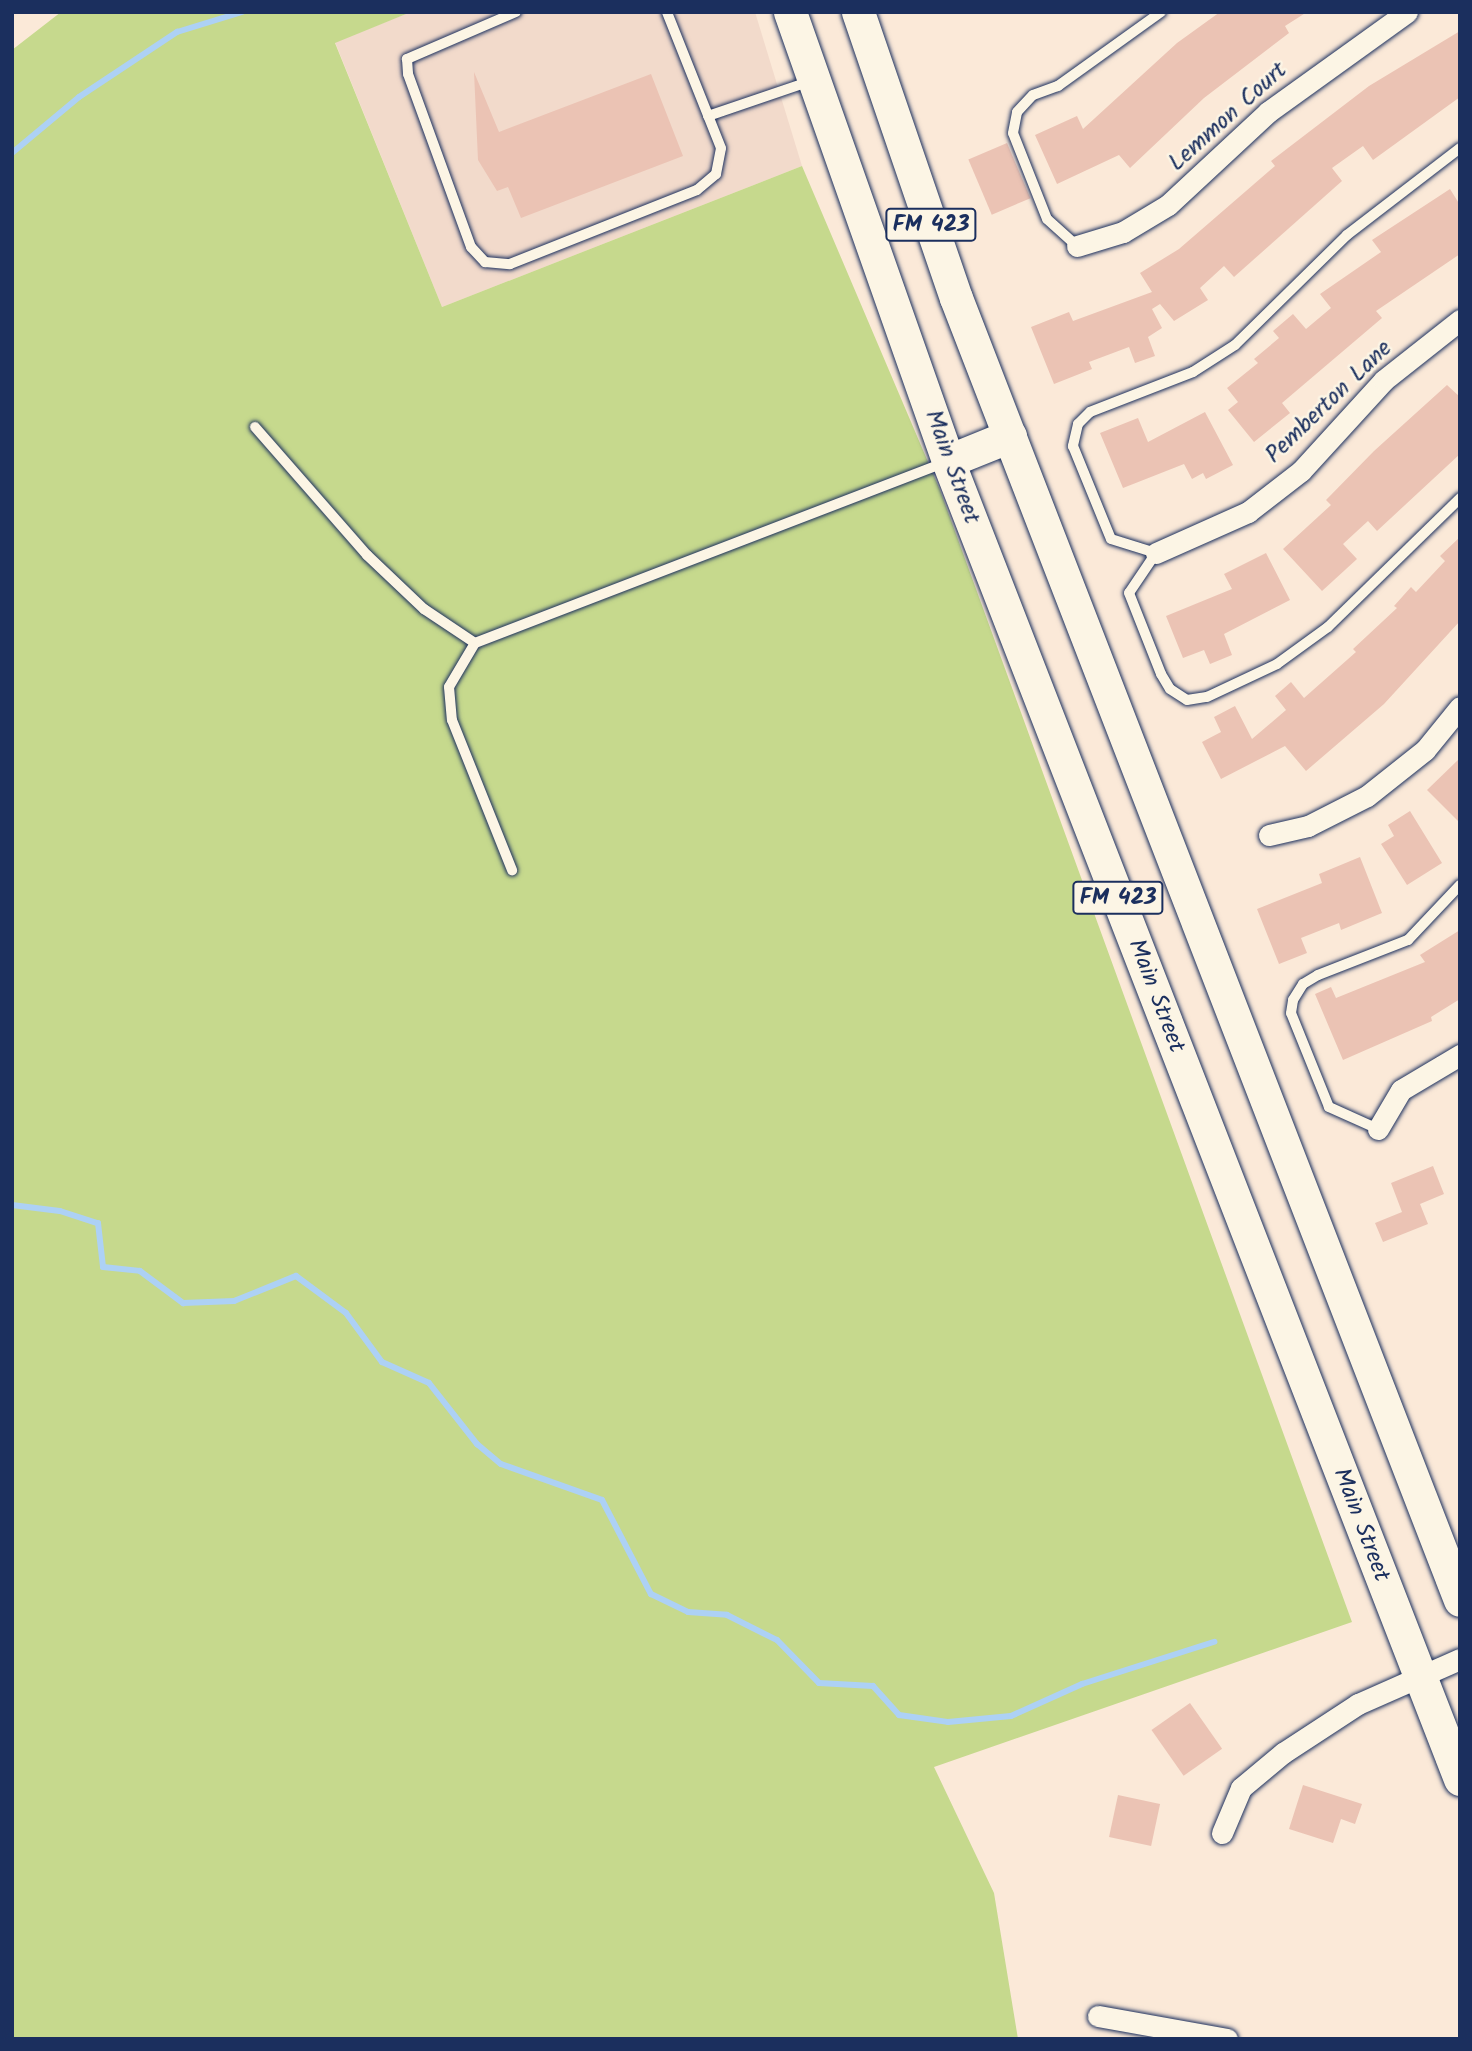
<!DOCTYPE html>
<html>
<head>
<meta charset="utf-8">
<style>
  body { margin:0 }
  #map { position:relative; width:1472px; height:2051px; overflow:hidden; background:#fbe9d8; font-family:Kalam,sans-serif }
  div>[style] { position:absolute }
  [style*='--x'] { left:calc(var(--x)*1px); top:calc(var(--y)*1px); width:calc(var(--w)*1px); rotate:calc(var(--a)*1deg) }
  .built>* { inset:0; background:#f2dacb }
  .green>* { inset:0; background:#c6d98d }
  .stream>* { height:6px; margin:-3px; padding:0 3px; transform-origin:3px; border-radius:3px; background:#add1f5 }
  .building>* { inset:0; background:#ebc3b4; transform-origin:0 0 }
  .roads { filter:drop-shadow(0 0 2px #1b2f5e) drop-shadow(0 0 2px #1b2f5e) }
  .service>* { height:10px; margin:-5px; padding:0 5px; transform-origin:5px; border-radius:5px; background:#fcf5e5 }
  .minor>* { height:21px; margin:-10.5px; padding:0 10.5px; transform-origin:10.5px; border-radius:10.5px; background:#fcf5e5 }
  .primary>* { height:33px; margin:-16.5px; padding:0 16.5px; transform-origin:16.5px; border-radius:16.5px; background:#fcf5e5 }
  span { translate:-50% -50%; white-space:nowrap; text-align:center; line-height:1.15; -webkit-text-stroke:5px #fcf5e5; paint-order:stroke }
  .shield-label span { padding:2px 5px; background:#fcf5e5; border:2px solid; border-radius:5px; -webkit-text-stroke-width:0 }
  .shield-label { font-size:23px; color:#1b2f5e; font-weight:700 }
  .street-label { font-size:24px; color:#1b2f5e }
  .frame { position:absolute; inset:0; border:14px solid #1b2f5e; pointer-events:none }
</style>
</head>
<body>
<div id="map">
  <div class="built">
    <div style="clip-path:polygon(411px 12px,755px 12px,802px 166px,442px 307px,335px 42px)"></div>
  </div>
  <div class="green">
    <div style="clip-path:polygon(61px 12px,411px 12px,335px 43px,442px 307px,802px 166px,940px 490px,1352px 1622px,934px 1767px,994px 1893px,1018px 2039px,12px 2039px,12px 50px)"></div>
  </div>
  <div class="stream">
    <div style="--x:12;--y:153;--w:87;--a:-39.9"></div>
    <div style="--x:79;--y:97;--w:118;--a:-33.6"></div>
    <div style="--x:177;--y:32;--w:68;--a:-17.1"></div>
    <div style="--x:12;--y:1205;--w:48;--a:7.1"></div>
    <div style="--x:60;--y:1211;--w:40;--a:18"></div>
    <div style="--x:98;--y:1223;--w:44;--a:83.5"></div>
    <div style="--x:103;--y:1267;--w:37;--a:6"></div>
    <div style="--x:140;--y:1271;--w:54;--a:36.7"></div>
    <div style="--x:183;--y:1303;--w:51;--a:-2.2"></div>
    <div style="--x:234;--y:1301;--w:67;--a:-22"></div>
    <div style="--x:296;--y:1276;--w:62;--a:36.5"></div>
    <div style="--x:346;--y:1313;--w:61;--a:53.7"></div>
    <div style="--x:382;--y:1362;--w:51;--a:24.1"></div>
    <div style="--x:429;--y:1383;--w:78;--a:51.8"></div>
    <div style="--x:477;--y:1444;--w:31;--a:40"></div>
    <div style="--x:501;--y:1464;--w:107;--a:19.6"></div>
    <div style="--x:602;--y:1500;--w:106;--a:62.5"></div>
    <div style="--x:651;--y:1594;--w:41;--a:25.9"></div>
    <div style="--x:688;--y:1612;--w:39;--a:4"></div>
    <div style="--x:727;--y:1615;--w:56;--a:26.6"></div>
    <div style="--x:777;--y:1640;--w:60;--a:45.7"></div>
    <div style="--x:819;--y:1683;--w:54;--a:3.2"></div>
    <div style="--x:873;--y:1686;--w:39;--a:48"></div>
    <div style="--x:899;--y:1715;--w:49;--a:8.1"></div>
    <div style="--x:948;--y:1722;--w:63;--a:-5.4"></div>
    <div style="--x:1011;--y:1716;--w:78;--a:-24.3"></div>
    <div style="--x:1082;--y:1684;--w:139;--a:-17.7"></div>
  </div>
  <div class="building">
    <div style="clip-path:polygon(1220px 12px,1307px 12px,1285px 26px,1289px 33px,1204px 98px,1130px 168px,1119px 155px,1057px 184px,1035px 135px,1077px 116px,1083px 129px,1177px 43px)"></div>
    <div style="clip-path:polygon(1460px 31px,1460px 97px,1373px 160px,1363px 146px,1332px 168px,1342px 181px,1234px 277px,1224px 266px,1200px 288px,1208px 300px,1174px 321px,1160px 304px,1152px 309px,1162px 328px,1148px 337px,1155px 356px,1135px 363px,1129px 347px,1089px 362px,1092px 369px,1054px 384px,1031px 327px,1069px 312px,1073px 321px,1152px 292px,1140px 273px,1179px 249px,1275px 166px,1271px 161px,1369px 86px)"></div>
    <div style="clip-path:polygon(474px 72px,499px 132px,651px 74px,683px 156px,521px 218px,508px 187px,497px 191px,478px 160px)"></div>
    <div style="left:1007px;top:143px;width:60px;height:42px;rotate:67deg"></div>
    <div style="clip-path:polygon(1450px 189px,1460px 205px,1460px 254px,1376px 311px,1382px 318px,1282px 403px,1290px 413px,1254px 442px,1228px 410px,1238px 402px,1227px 388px,1258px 363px,1254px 359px,1279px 338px,1273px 331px,1293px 314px,1306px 329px,1331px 308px,1320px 294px,1381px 252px,1372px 240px)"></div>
    <div style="clip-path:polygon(1447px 385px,1460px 397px,1460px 454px,1377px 531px,1368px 521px,1343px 544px,1357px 559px,1322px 591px,1283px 549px,1331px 505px,1326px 500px,1374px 451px)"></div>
    <div style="clip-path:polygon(1205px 412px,1233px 465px,1206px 479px,1203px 473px,1192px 479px,1184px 464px,1123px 488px,1100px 433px,1138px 418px,1148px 442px)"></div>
    <div style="clip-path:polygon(1460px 537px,1460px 621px,1384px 704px,1306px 771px,1285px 746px,1221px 779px,1202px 742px,1221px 732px,1214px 717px,1235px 706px,1252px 739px,1286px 710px,1275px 696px,1291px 682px,1304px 698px,1356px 652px,1353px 649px,1397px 608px,1394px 606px,1411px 587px,1416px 592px,1445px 561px,1440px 556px)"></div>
    <div style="clip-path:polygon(1266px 553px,1290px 600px,1224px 634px,1232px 655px,1210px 664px,1204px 650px,1183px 658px,1166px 616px,1232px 589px,1224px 574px)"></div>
    <div style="clip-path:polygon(1460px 758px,1460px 823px,1427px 790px)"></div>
    <div style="clip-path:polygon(1410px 811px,1442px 863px,1407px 885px,1381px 844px,1394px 836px,1388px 825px)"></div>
    <div style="clip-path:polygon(1360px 857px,1382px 913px,1341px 930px,1339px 923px,1301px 938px,1307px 953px,1279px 964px,1257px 909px,1322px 883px,1319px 874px)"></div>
    <div style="clip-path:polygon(1460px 930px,1460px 999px,1431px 1017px,1432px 1021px,1343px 1060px,1315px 994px,1331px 987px,1336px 998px,1425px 962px,1420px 955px)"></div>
    <div style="clip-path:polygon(1433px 1166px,1444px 1194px,1420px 1204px,1428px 1224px,1383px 1242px,1375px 1223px,1402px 1212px,1391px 1183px)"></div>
    <div style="left:1190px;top:1703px;width:56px;height:47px;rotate:55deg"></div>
    <div style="clip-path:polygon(1303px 1785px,1362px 1804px,1355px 1824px,1341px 1819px,1333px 1843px,1289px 1829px)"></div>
    <div style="left:1118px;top:1795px;width:43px;height:43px;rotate:12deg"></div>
  </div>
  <div class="roads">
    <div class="service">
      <div style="--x:516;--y:12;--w:119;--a:156.7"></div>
      <div style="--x:407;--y:59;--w:15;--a:86"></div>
      <div style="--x:408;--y:74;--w:184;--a:70"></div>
      <div style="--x:471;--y:247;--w:21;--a:47"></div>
      <div style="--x:485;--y:262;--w:25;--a:5"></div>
      <div style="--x:510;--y:264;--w:201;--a:-21.6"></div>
      <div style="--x:697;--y:190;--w:25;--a:-40"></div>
      <div style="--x:716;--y:174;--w:26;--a:-79"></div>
      <div style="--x:721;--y:148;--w:146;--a:-111.7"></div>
      <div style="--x:708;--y:116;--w:109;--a:-18.8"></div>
      <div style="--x:1460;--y:148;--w:143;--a:142.4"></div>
      <div style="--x:1347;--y:235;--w:157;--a:135.5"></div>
      <div style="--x:1235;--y:345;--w:50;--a:147.3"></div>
      <div style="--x:1193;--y:372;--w:110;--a:158.8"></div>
      <div style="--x:1090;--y:412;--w:17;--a:135"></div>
      <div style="--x:1078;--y:424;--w:23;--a:103"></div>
      <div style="--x:1073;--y:446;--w:100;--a:67.8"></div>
      <div style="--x:1111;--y:539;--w:47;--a:17.3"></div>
      <div style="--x:1156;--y:553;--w:48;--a:124"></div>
      <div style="--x:1129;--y:593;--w:87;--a:68.4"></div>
      <div style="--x:1161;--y:674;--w:17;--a:59"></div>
      <div style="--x:1170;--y:689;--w:20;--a:33"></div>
      <div style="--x:1187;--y:700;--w:20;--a:-9"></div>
      <div style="--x:1207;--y:697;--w:77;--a:-25.2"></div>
      <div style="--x:1277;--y:664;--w:63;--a:-36"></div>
      <div style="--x:1328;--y:627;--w:185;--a:-44.3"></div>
      <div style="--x:1077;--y:246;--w:40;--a:-138"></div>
      <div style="--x:1047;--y:219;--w:92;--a:-111.6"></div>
      <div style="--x:1013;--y:133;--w:21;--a:-79"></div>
      <div style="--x:1017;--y:112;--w:23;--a:-47"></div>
      <div style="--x:1033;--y:95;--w:27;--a:-20"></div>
      <div style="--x:1058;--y:86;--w:127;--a:-35.7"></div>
      <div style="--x:255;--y:427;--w:170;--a:48.8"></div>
      <div style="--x:367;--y:555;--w:79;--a:43.5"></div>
      <div style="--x:424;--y:609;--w:61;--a:33.7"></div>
      <div style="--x:475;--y:643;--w:505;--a:-21.02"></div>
      <div style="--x:475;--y:643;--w:51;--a:120.6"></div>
      <div style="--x:449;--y:687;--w:33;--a:85"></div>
      <div style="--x:452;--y:720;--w:162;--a:68.2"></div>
      <div style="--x:1378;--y:1129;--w:54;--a:-155.8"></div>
      <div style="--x:1329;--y:1107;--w:101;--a:-112"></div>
      <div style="--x:1291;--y:1013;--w:13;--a:-81"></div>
      <div style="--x:1293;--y:1000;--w:19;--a:-58"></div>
      <div style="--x:1303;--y:984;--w:17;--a:-31"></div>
      <div style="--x:1318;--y:975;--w:97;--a:-21.3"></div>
      <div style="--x:1408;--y:940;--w:76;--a:-46.6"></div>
    </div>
    <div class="minor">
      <div style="--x:1077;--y:246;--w:48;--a:-16.9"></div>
      <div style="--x:1123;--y:232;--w:52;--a:-31"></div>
      <div style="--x:1168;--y:205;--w:137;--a:-42.9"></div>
      <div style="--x:1268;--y:112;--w:171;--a:-35.7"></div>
      <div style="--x:1156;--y:553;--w:101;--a:-24"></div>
      <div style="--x:1248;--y:512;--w:67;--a:-37.7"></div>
      <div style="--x:1301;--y:471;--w:123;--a:-47.6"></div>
      <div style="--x:1384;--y:380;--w:97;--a:-38.3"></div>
      <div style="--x:1269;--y:835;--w:40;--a:-13"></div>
      <div style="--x:1308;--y:826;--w:66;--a:-27"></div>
      <div style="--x:1367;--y:796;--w:74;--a:-38.4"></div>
      <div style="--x:1425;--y:750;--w:55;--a:-50.9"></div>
      <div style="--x:1378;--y:1129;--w:45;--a:-59.5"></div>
      <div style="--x:1401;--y:1090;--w:69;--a:-30.7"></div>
      <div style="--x:1222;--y:1833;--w:49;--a:-67.1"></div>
      <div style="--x:1241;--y:1788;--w:55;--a:-39.8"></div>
      <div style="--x:1283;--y:1753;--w:90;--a:-33.2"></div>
      <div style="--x:1358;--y:1704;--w:111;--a:-23.8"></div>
      <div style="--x:1098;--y:2016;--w:131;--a:10.1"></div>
    </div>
    <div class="primary">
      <div style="--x:790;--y:12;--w:476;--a:70.6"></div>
      <div style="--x:948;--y:461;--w:1414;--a:68.77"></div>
      <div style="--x:858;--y:12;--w:302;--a:71.1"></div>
      <div style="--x:956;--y:298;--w:1396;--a:68.84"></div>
      <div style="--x:948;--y:461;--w:67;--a:-22"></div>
    </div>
  </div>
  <div class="shield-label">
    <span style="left:931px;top:225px">FM 423</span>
    <span style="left:1118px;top:898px">FM 423</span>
  </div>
  <div class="street-label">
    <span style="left:1228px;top:117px;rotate:-42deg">Lemmon Court</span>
    <span style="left:1329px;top:402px;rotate:-44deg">Pemberton Lane</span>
    <span style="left:952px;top:467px;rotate:70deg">Main Street</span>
    <span style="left:1156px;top:996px;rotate:69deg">Main Street</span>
    <span style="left:1361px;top:1525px;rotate:69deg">Main Street</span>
  </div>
  <div class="frame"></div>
</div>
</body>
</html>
